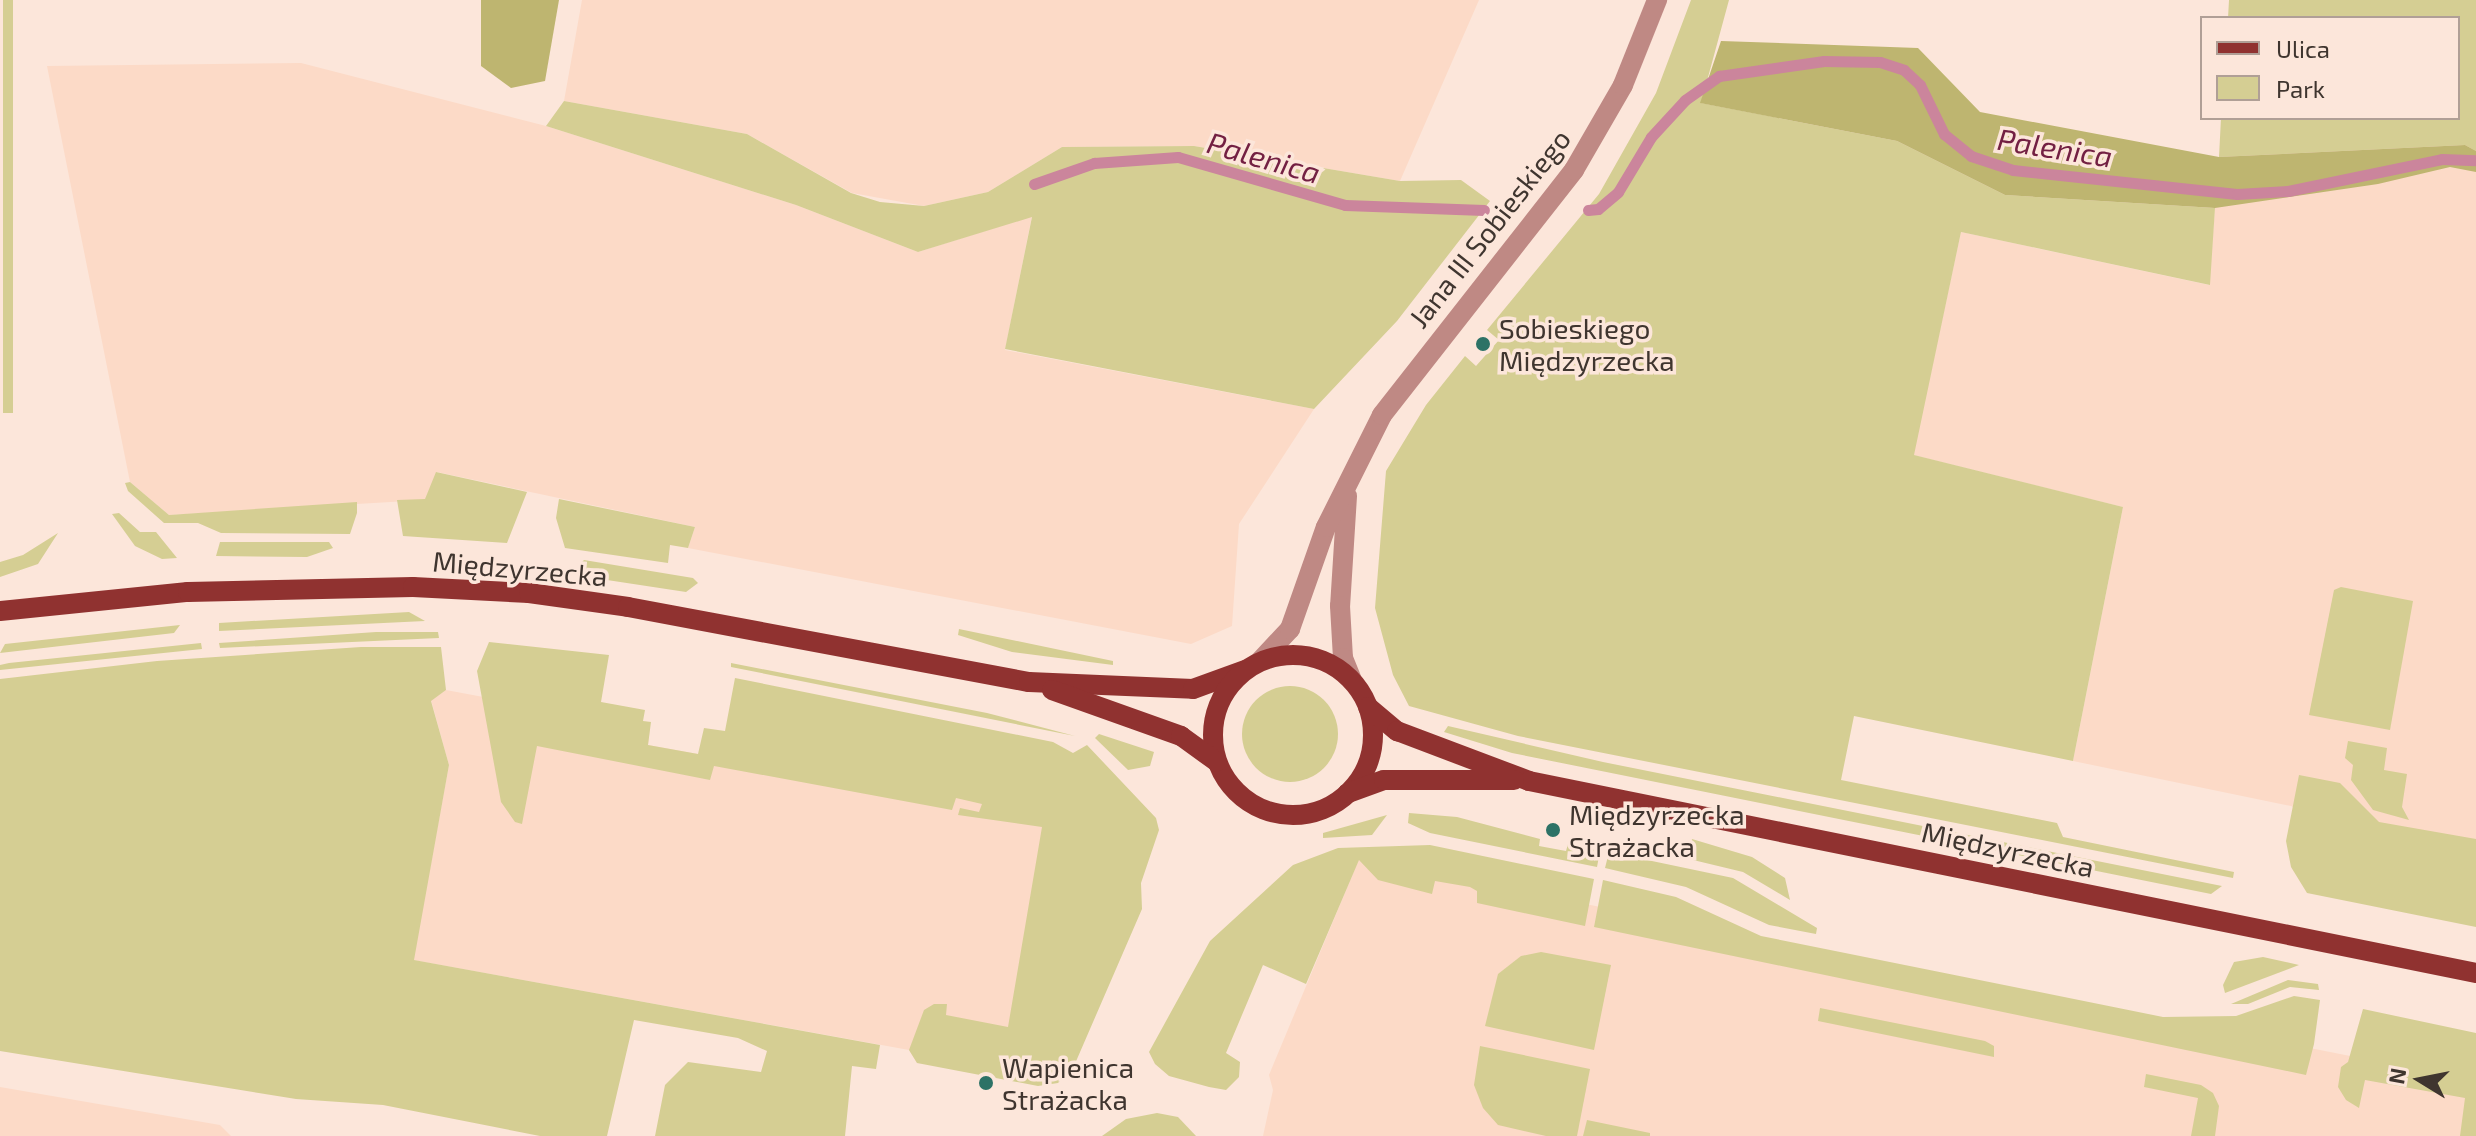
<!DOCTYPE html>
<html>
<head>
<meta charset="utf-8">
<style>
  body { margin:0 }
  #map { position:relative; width:2476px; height:1136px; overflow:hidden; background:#fce6da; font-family:"Exo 2",sans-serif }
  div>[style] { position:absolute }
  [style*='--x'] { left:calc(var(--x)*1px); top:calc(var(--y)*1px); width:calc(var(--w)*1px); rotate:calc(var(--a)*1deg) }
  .built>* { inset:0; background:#fcdac7 }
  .green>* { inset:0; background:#d5ce93; transform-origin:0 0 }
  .round { border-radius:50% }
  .forest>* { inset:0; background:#beb570 }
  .stream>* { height:11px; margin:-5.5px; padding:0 5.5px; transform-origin:5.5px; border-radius:5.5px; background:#cb859c }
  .minor>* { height:20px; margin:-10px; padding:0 10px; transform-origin:10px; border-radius:10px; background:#bf8984 }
  .major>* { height:20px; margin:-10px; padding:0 10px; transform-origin:10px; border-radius:10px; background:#903230 }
  .major>.ring { margin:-10px; padding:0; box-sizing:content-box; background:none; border:20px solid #903230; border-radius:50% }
  .dots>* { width:22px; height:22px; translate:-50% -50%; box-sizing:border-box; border:4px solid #fce6da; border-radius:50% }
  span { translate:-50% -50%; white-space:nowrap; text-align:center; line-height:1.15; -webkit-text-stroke:7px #fce6da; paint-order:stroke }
  .street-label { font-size:28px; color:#3f352f }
  .poi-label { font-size:28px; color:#3f352f }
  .left { translate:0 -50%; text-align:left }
  .water-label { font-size:30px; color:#732043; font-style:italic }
  .legend { position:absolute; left:2200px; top:16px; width:260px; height:104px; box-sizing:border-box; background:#fce6da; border:2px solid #b09f96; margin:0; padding:10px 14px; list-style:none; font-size:24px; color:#3f352f }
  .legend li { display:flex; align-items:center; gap:16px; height:40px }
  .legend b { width:40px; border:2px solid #b09f96 }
  .north { position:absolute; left:2380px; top:1040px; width:80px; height:80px; -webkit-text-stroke:6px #fce6da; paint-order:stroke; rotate:280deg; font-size:22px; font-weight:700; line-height:32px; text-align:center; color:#3f352f }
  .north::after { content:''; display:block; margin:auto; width:28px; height:36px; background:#3f352f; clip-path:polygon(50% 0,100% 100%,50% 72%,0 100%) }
</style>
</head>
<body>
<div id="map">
  <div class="built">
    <div style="clip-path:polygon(582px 0,1479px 0,1400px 181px,1194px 146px,1062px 147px,988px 192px,924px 206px,852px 193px,747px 134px,564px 101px)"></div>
    <div style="clip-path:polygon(301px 63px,546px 126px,796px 205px,918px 252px,1032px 216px,1005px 350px,1314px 409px,1239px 524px,1232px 626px,1191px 644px,688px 548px,695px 527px,437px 472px,425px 500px,169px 515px,130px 482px,47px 66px)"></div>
    <div style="clip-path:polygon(2476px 80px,2476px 897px,2291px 806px,2073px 761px,2123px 507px,1913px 455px,1961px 232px,2209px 285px,2219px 157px,2465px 145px)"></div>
    <div style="clip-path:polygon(446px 690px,650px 728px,648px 745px,698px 754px,1105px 808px,1055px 1074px,917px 1063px,909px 1050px,413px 960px,449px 765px,431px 700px)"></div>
    <div style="clip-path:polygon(1359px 859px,2476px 1081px,2476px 1136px,1263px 1136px,1273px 1090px,1269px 1075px)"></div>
    <div style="clip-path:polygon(0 1087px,220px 1125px,231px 1136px,0 1136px)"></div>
  </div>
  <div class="green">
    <div style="left:3px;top:0;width:10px;height:413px"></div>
    <div style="clip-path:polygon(1691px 0,1729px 0,1701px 103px,1897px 141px,2005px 195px,2215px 208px,2210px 285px,1961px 232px,1914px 455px,2123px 507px,2073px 761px,1854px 716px,1841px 780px,2057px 823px,2063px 837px,2234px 872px,2233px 878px,1518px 736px,1409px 706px,1393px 675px,1375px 608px,1386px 471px,1426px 405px,1465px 356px,1476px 366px,1499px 340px,1487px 330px,1599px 194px,1656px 93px)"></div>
    <div style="clip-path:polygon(2229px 0,2476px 0,2476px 151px,2465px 145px,2219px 157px,2221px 118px,2458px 118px,2458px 18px,2228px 18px)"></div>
    <div style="clip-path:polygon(564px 101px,747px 134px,851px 193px,880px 202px,924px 206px,988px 192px,1062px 147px,1194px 146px,1400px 181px,1461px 180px,1490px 201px,1397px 321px,1314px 409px,1005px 349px,1032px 217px,918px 252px,796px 205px,546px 126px)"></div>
    <div style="clip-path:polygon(436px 472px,527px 492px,507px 543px,403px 536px,397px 500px,425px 499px)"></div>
    <div style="clip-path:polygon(130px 482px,169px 515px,357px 502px,357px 513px,350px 534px,221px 533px,198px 523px,164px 523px,128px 491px,125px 483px)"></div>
    <div style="clip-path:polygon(559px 499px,695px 527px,688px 548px,670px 545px,668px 563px,565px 548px,556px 518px)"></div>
    <div style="clip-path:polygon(119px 513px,140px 532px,156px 532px,177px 558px,162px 559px,135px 546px,112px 514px)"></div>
    <div style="clip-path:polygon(58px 533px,38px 564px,0 577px,0 562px,23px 555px)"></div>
    <div style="clip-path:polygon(220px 542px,329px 542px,333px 548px,307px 557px,216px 556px)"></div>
    <div style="clip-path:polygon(584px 560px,693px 578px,698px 583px,686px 592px,607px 580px,587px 570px,581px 563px)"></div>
    <div style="clip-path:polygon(2341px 587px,2413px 601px,2390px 730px,2309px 715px,2334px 590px)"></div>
    <div style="clip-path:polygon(409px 612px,425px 621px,219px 631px,219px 623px)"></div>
    <div style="clip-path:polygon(180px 625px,174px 633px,0 653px,5px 644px)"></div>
    <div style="clip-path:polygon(959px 629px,1113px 661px,1113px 665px,1012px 652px,958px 635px)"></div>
    <div style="clip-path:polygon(376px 632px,438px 632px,439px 638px,220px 648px,219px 643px)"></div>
    <div style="clip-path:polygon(489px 642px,609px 655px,601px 702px,645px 710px,643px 721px,651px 722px,648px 745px,698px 754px,704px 728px,725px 731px,735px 678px,1053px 742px,1073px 753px,1087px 745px,1156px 818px,1159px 830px,1141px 883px,1142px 909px,1074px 1066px,1058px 1083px,1038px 1086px,917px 1063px,909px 1050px,924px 1010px,934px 1004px,947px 1004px,946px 1015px,1008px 1027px,1042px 827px,958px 815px,960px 808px,979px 812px,982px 804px,956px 798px,952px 810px,714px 766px,710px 780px,537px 746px,522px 824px,515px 822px,501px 802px,477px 671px)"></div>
    <div style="clip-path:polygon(201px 643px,202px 649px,0 670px,0 665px,9px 663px)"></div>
    <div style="clip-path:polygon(361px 647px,441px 647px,446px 690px,431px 701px,449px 765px,414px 960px,880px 1045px,876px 1069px,852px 1066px,845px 1136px,655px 1136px,665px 1085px,688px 1062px,761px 1072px,767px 1051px,738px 1038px,634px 1020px,607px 1136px,540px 1136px,383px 1105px,296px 1099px,0 1051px,0 679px,157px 661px)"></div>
    <div style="clip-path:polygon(731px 663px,987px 713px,1075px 736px,731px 667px)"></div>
    <div class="round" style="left:1242px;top:686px;width:96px;height:96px"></div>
    <div style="clip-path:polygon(1448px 726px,1603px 762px,2222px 886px,2211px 894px,1512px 753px,1444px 732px)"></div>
    <div style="clip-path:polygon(1099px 734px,1154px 752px,1150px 766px,1128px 770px,1095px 738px)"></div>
    <div style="clip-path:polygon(2348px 741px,2387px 748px,2384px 770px,2407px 774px,2402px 807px,2409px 820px,2373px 810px,2351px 780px,2353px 765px,2345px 758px)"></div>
    <div style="clip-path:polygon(2299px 775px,2340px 783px,2379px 822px,2476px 839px,2476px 927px,2307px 893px,2291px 867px,2286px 841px)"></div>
    <div style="clip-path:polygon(1409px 813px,1457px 817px,1540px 839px,1539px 846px,1566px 851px,1568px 844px,1600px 851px,1597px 867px,1430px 833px,1408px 823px)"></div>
    <div style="clip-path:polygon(1387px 815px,1372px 835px,1323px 838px,1323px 833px)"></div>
    <div style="clip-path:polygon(1692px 839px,1752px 857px,1785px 878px,1790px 900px,1743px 872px,1689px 859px)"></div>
    <div style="clip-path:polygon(1430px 845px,1594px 879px,1585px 926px,1477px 903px,1477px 891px,1470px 887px,1435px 881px,1432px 894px,1378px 880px,1359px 860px,1306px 984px,1263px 965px,1226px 1053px,1240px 1062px,1239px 1077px,1226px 1090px,1209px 1087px,1169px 1076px,1155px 1064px,1149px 1052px,1210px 941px,1293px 865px,1338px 848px)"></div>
    <div style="clip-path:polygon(1609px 852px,1733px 878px,1817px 928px,1816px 934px,1769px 925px,1686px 887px,1605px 868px)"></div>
    <div style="clip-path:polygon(1603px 880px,1676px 897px,1761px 936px,2163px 1017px,2236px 1016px,2294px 996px,2320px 1000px,2314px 1044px,2306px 1075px,1594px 927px)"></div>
    <div style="clip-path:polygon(1541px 952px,1611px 965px,1594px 1050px,1485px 1026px,1498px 974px,1521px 956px)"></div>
    <div style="clip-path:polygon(2263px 957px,2299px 965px,2225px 993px,2223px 985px,2234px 962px)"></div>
    <div style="clip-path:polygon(2288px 980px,2318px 984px,2319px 990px,2290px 987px,2248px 1004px,2231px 1004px)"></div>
    <div style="clip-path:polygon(1820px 1008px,1985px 1041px,1994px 1046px,1994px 1057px,1818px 1021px)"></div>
    <div style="clip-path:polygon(2363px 1009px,2476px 1033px,2476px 1136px,2460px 1136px,2465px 1098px,2365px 1080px,2359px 1108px,2346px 1100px,2338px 1087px,2341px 1067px,2348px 1062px)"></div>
    <div style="clip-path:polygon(1480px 1046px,1590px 1069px,1577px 1136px,1546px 1136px,1498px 1125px,1483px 1108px,1474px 1085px)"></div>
    <div style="clip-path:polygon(2146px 1074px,2201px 1085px,2213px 1093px,2219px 1106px,2215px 1136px,2191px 1136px,2198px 1098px,2144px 1087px)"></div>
    <div style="clip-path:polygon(1157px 1113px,1178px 1117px,1196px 1136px,1102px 1136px,1126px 1119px)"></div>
    <div style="clip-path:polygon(1587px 1120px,1650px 1133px,1650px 1136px,1583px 1136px)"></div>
  </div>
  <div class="forest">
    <div style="clip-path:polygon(481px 0,559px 0,545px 81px,511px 88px,481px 66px)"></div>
    <div style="clip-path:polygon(1721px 41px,1918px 48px,1980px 112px,2219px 157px,2465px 145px,2476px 151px,2476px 172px,2450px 167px,2378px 184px,2215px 208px,2005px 195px,1897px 141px,1700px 103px)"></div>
  </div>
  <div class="stream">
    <div style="--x:1034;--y:184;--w:64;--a:-19.3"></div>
    <div style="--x:1094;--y:163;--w:84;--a:-4.1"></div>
    <div style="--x:1178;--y:157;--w:174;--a:16"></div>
    <div style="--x:1345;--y:205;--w:139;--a:2.1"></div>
    <div style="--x:1588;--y:210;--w:10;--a:-6"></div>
    <div style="--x:1598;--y:209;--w:26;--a:-40"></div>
    <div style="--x:1618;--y:192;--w:64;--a:-59"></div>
    <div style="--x:1651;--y:137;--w:50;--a:-47.4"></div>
    <div style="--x:1685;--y:100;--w:42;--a:-35.2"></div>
    <div style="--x:1719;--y:76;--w:106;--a:-8.1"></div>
    <div style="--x:1824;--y:61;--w:56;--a:1"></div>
    <div style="--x:1880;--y:62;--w:25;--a:18"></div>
    <div style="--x:1904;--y:70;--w:22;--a:43"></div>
    <div style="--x:1920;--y:85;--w:55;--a:63.9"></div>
    <div style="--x:1944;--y:134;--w:35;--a:39"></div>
    <div style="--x:1971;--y:156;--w:44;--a:18.4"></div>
    <div style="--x:2013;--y:170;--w:225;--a:6.1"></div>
    <div style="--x:2237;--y:194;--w:51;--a:-3.4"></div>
    <div style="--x:2288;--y:191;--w:157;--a:-11.7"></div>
    <div style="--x:2442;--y:159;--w:34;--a:2"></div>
  </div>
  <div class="minor">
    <div style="--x:1347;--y:496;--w:110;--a:93.6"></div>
    <div style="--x:1340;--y:606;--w:52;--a:86.7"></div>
    <div style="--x:1343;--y:658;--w:24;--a:68"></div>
    <div style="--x:1260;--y:661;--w:44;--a:-46.8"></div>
    <div style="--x:1290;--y:629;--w:108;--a:-70.6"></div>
    <div style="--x:1326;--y:527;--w:125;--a:-63.4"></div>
    <div style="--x:1382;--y:415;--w:311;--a:-51.9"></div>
    <div style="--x:1574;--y:170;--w:98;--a:-60"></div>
    <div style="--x:1623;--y:85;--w:92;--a:-68.2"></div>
  </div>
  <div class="major">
    <div style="--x:0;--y:611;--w:189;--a:-5.8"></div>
    <div style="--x:188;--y:592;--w:225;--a:-1.3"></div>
    <div style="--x:413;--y:587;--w:116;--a:3"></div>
    <div style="--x:529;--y:593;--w:100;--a:8"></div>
    <div style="--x:628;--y:607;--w:408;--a:10.6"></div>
    <div style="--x:1029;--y:682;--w:164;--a:2.4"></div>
    <div style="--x:1193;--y:689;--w:55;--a:-20.1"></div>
    <div class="ring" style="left:1213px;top:655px;width:140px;height:140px"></div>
    <div style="--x:1052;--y:690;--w:137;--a:19.6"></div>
    <div style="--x:1181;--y:736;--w:44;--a:35.8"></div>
    <div style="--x:1368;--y:707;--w:38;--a:40"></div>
    <div style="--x:1397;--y:731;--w:141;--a:20.7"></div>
    <div style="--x:1529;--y:781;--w:966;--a:11.46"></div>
    <div style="--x:1348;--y:793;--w:38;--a:-20"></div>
    <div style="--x:1384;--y:780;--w:130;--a:0"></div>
  </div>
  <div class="dots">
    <div style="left:1483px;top:344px;background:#2d7266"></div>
    <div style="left:1553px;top:830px;background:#2d7266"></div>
    <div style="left:986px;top:1083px;background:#2d7266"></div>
  </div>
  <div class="street-label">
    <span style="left:1489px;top:228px;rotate:-52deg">Jana III Sobieskiego</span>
    <span style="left:520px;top:568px;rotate:5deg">Międzyrzecka</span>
    <span style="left:2008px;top:849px;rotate:12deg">Międzyrzecka</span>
  </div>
  <div class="poi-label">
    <span class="left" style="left:1499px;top:344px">Sobieskiego<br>Międzyrzecka</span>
    <span class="left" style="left:1569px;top:830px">Międzyrzecka<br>Strażacka</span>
    <span class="left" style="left:1002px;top:1083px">Wapienica<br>Strażacka</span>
  </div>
  <div class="water-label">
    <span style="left:2055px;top:147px;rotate:9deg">Palenica</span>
    <span style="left:1264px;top:157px;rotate:16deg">Palenica</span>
  </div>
  <ul class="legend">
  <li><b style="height:10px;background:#903230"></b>Ulica</li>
  <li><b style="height:22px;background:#d5ce93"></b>Park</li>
  </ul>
  <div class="north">N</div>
</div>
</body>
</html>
